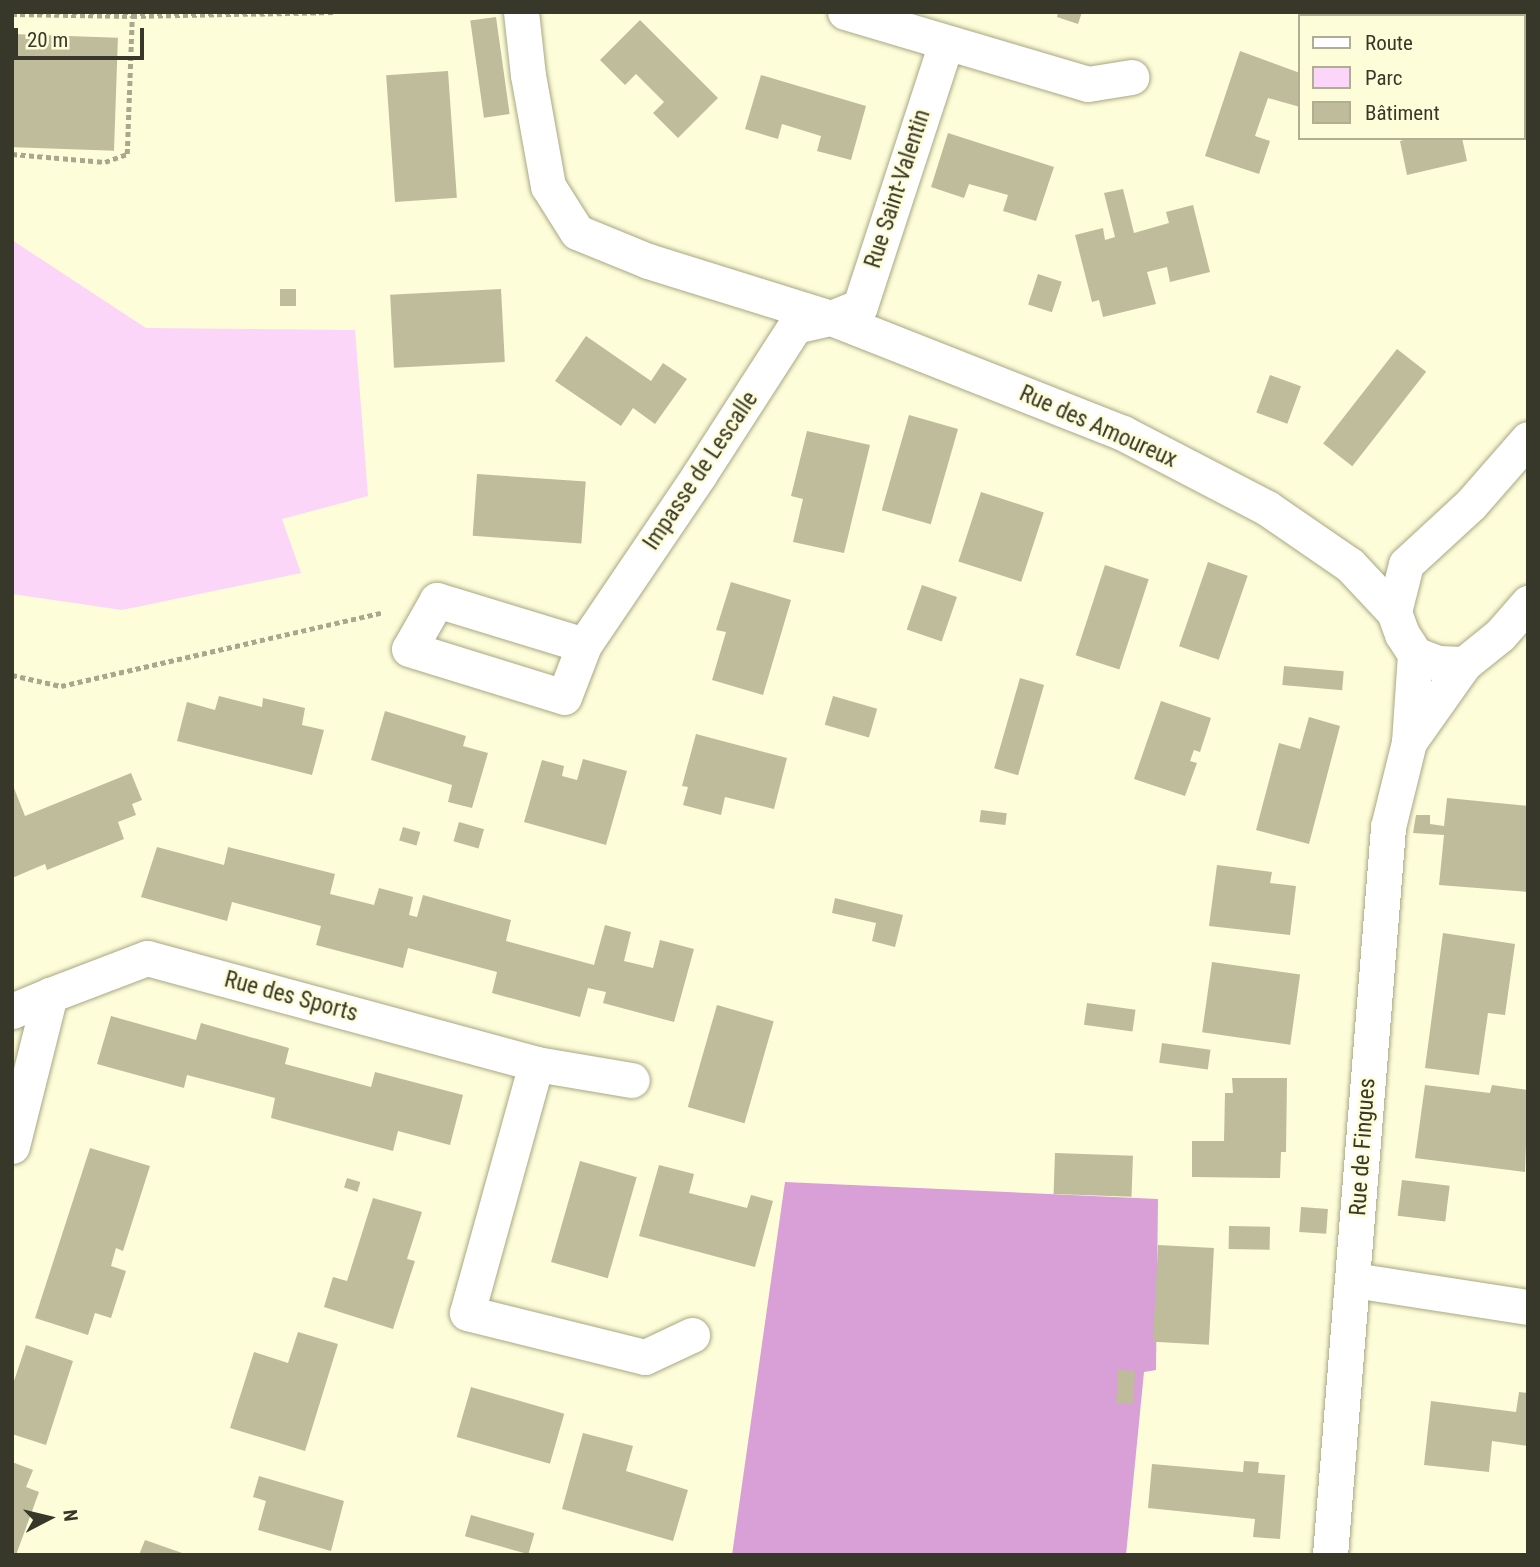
<!DOCTYPE html>
<html>
<head>
<meta charset="utf-8">
<style>
  body { margin:0 }
  #map { position:relative; width:1540px; height:1567px; overflow:hidden; background:#fefdd9; font-family:"Roboto Condensed",sans-serif }
  div>[style] { position:absolute }
  [style*='--x'] { left:calc(var(--x)*1px); top:calc(var(--y)*1px); width:calc(var(--w)*1px); rotate:calc(var(--a)*1deg) }
  .green>* { inset:0; background:#fbd6f9 }
  .forest>* { inset:0; background:#d99fd7 }
  .building>* { inset:0; background:#bebc9a; transform-origin:0 0 }
  .path>* { height:4.5px; margin-top:-2.25px; transform-origin:0; background:repeating-linear-gradient(90deg,#a9a88e 0 5px,transparent 0 8.5px) }
  .roads { filter:drop-shadow(0 0 2px #a8a785) drop-shadow(0 0 2px #a8a785) }
  .street>* { height:35px; margin:-17.5px; padding:0 17.5px; transform-origin:17.5px; border-radius:17.5px; background:#fff }
  span { translate:-50% -50%; white-space:nowrap; text-align:center; line-height:1.15; -webkit-text-stroke:5px #fefdd9; paint-order:stroke }
  .street-label { font-size:23px; color:#38382a }
  .frame { position:absolute; inset:0; border:14px solid #38382a; pointer-events:none }
  .legend { position:absolute; left:1298px; top:14px; width:228px; height:126px; box-sizing:border-box; background:#fefdd9; border:2px solid #afae93; margin:0; padding:9px 12px; list-style:none; font-size:21px; color:#38382a }
  .legend li { display:flex; align-items:center; gap:14px; height:35px }
  .legend b { width:35px; border:2px solid #afae93 }
  .north { position:absolute; left:14px; top:1483px; width:70px; height:70px; -webkit-text-stroke:5px #fefdd9; paint-order:stroke; rotate:83deg; font-size:19px; font-weight:700; line-height:28px; text-align:center; color:#38382a }
  .north::after { content:''; display:block; margin:auto; width:24px; height:32px; background:#38382a; clip-path:polygon(50% 0,100% 100%,50% 72%,0 100%) }
  .scale { position:absolute; left:14px; top:28px; width:130px; height:32px; box-sizing:border-box; border:4px solid #38382a; border-top:0; padding-left:9px; font-size:21px; line-height:24px; white-space:nowrap; color:#38382a; -webkit-text-stroke:5px #fefdd9; paint-order:stroke }
</style>
</head>
<body>
<div id="map">
  <div class="green">
    <div style="clip-path:polygon(12px 240px,146px 328px,355px 330px,368px 496px,282px 519px,301px 573px,122px 610px,12px 594px)"></div>
  </div>
  <div class="forest">
    <div style="clip-path:polygon(785px 1182px,1158px 1199px,1156px 1370px,1144px 1372px,1126px 1555px,732px 1555px)"></div>
  </div>
  <div class="building">
    <div style="clip-path:polygon(1058px 12px,1082px 12px,1078px 24px,1057px 17px)"></div>
    <div style="left:496px;top:17px;width:98px;height:26px;rotate:82deg"></div>
    <div style="clip-path:polygon(640px 20px,718px 98px,678px 138px,653px 113px,664px 102px,636px 74px,625px 85px,600px 60px)"></div>
    <div style="left:1524px;top:33px;width:4px;height:72px"></div>
    <div style="left:12px;top:34px;width:106px;height:113px;rotate:2deg"></div>
    <div style="clip-path:polygon(1240px 51px,1300px 73px,1300px 107px,1268px 98px,1255px 136px,1270px 141px,1259px 174px,1205px 156px)"></div>
    <div style="left:448px;top:71px;width:127px;height:62px;rotate:86deg"></div>
    <div style="clip-path:polygon(761px 75px,866px 106px,851px 160px,817px 151px,821px 136px,782px 124px,778px 139px,745px 129px)"></div>
    <div style="clip-path:polygon(948px 133px,1054px 167px,1036px 221px,1003px 211px,1008px 195px,969px 184px,964px 198px,931px 187px)"></div>
    <div style="clip-path:polygon(1412px 138px,1462px 138px,1467px 161px,1407px 175px,1400px 141px)"></div>
    <div style="clip-path:polygon(1123px 189px,1134px 233px,1169px 223px,1166px 212px,1193px 205px,1210px 272px,1170px 282px,1167px 267px,1147px 272px,1156px 304px,1103px 317px,1099px 300px,1092px 302px,1075px 235px,1103px 228px,1105px 240px,1115px 237px,1104px 193px)"></div>
    <div style="left:1038px;top:274px;width:25px;height:32px;rotate:18deg"></div>
    <div style="left:280px;top:289px;width:16px;height:17px"></div>
    <div style="left:501px;top:289px;width:73px;height:111px;rotate:87deg"></div>
    <div style="clip-path:polygon(586px 336px,651px 381px,663px 363px,687px 379px,655px 424px,633px 408px,621px 426px,555px 381px)"></div>
    <div style="left:1397px;top:349px;width:37px;height:120px;rotate:38deg"></div>
    <div style="left:1270px;top:375px;width:33px;height:40px;rotate:20deg"></div>
    <div style="left:909px;top:415px;width:51px;height:99px;rotate:16deg"></div>
    <div style="clip-path:polygon(807px 431px,870px 445px,844px 553px,793px 542px,803px 499px,791px 496px)"></div>
    <div style="left:477px;top:474px;width:109px;height:62px;rotate:4deg"></div>
    <div style="left:981px;top:492px;width:66px;height:73px;rotate:18deg"></div>
    <div style="left:1208px;top:562px;width:42px;height:89px;rotate:19deg"></div>
    <div style="left:1105px;top:565px;width:46px;height:95px;rotate:18deg"></div>
    <div style="clip-path:polygon(731px 582px,791px 600px,763px 695px,712px 680px,726px 632px,716px 630px)"></div>
    <div style="left:922px;top:585px;width:37px;height:47px;rotate:19deg"></div>
    <div style="left:1284px;top:666px;width:60px;height:19px;rotate:5deg"></div>
    <div style="left:1020px;top:678px;width:25px;height:94px;rotate:16deg"></div>
    <div style="clip-path:polygon(219px 696px,262px 707px,263px 698px,305px 708px,302px 725px,324px 730px,312px 775px,177px 741px,187px 702px,215px 710px)"></div>
    <div style="left:833px;top:696px;width:46px;height:30px;rotate:16deg"></div>
    <div style="clip-path:polygon(1161px 701px,1211px 718px,1200px 752px,1194px 750px,1190px 761px,1197px 763px,1185px 796px,1134px 779px)"></div>
    <div style="clip-path:polygon(385px 711px,466px 736px,463px 746px,488px 753px,472px 808px,448px 802px,452px 785px,371px 760px)"></div>
    <div style="clip-path:polygon(1309px 717px,1340px 726px,1309px 844px,1256px 830px,1279px 743px,1300px 749px)"></div>
    <div style="clip-path:polygon(696px 734px,787px 758px,774px 809px,725px 797px,721px 815px,683px 805px,688px 787px,682px 786px)"></div>
    <div style="clip-path:polygon(583px 759px,627px 771px,606px 845px,524px 822px,542px 760px,564px 766px,562px 776px,577px 780px)"></div>
    <div style="clip-path:polygon(131px 773px,142px 800px,132px 804px,136px 815px,118px 822px,124px 839px,47px 870px,45px 864px,12px 878px,12px 783px,25px 816px)"></div>
    <div style="clip-path:polygon(1447px 798px,1528px 806px,1528px 892px,1439px 885px,1444px 835px,1413px 833px,1416px 815px,1430px 815px,1430px 824px,1444px 826px)"></div>
    <div style="left:981px;top:810px;width:26px;height:12px;rotate:7deg"></div>
    <div style="left:459px;top:822px;width:26px;height:20px;rotate:16deg"></div>
    <div style="left:403px;top:827px;width:18px;height:14px;rotate:16deg"></div>
    <div style="clip-path:polygon(157px 847px,224px 865px,228px 847px,335px 874px,330px 894px,374px 905px,379px 888px,413px 897px,409px 915px,417px 917px,423px 895px,511px 920px,506px 941px,594px 965px,605px 925px,631px 932px,624px 961px,653px 968px,660px 940px,694px 949px,674px 1022px,603px 1003px,606px 992px,588px 988px,580px 1017px,492px 993px,497px 972px,408px 948px,403px 968px,316px 945px,321px 926px,232px 902px,227px 921px,141px 897px)"></div>
    <div style="clip-path:polygon(1217px 865px,1272px 872px,1270px 883px,1296px 886px,1290px 935px,1209px 926px)"></div>
    <div style="clip-path:polygon(835px 898px,903px 915px,895px 947px,872px 941px,876px 923px,832px 913px)"></div>
    <div style="clip-path:polygon(1443px 933px,1515px 944px,1505px 1015px,1488px 1013px,1479px 1075px,1425px 1068px)"></div>
    <div style="left:1212px;top:962px;width:89px;height:71px;rotate:8deg"></div>
    <div style="left:1087px;top:1003px;width:49px;height:22px;rotate:8deg"></div>
    <div style="left:717px;top:1005px;width:59px;height:106px;rotate:16deg"></div>
    <div style="clip-path:polygon(111px 1016px,196px 1040px,201px 1023px,289px 1048px,285px 1064px,371px 1087px,375px 1072px,463px 1095px,450px 1145px,398px 1131px,393px 1151px,271px 1118px,275px 1098px,187px 1075px,184px 1088px,97px 1064px)"></div>
    <div style="left:1162px;top:1043px;width:49px;height:20px;rotate:8deg"></div>
    <div style="clip-path:polygon(1232px 1078px,1287px 1078px,1286px 1152px,1281px 1152px,1280px 1178px,1192px 1177px,1192px 1141px,1224px 1141px,1225px 1093px,1233px 1093px)"></div>
    <div style="clip-path:polygon(1425px 1085px,1490px 1093px,1492px 1085px,1528px 1090px,1525px 1172px,1415px 1158px)"></div>
    <div style="clip-path:polygon(90px 1148px,150px 1166px,123px 1251px,116px 1248px,111px 1266px,126px 1271px,111px 1318px,95px 1313px,88px 1335px,35px 1318px)"></div>
    <div style="left:1055px;top:1153px;width:78px;height:41px;rotate:2deg"></div>
    <div style="left:580px;top:1161px;width:59px;height:105px;rotate:16deg"></div>
    <div style="clip-path:polygon(659px 1165px,694px 1174px,689px 1193px,747px 1208px,751px 1195px,773px 1201px,755px 1267px,639px 1236px)"></div>
    <div style="left:347px;top:1178px;width:14px;height:10px;rotate:17deg"></div>
    <div style="left:1402px;top:1180px;width:48px;height:36px;rotate:7deg"></div>
    <div style="clip-path:polygon(373px 1198px,422px 1212px,407px 1259px,415px 1261px,393px 1329px,324px 1307px,333px 1277px,347px 1281px)"></div>
    <div style="left:1301px;top:1207px;width:27px;height:25px;rotate:4deg"></div>
    <div style="left:1229px;top:1226px;width:41px;height:23px;rotate:1deg"></div>
    <div style="left:1158px;top:1245px;width:56px;height:97px;rotate:3deg"></div>
    <div style="clip-path:polygon(298px 1332px,338px 1344px,305px 1451px,230px 1428px,254px 1352px,288px 1363px)"></div>
    <div style="clip-path:polygon(26px 1345px,73px 1361px,46px 1445px,12px 1434px,12px 1387px)"></div>
    <div style="left:1118px;top:1370px;width:17px;height:33px;rotate:3deg"></div>
    <div style="left:471px;top:1387px;width:97px;height:52px;rotate:16deg"></div>
    <div style="clip-path:polygon(1519px 1392px,1528px 1393px,1528px 1446px,1492px 1441px,1489px 1472px,1424px 1465px,1431px 1401px,1516px 1412px)"></div>
    <div style="clip-path:polygon(583px 1433px,633px 1446px,626px 1471px,688px 1490px,673px 1541px,562px 1509px)"></div>
    <div style="clip-path:polygon(1244px 1461px,1259px 1462px,1258px 1473px,1285px 1475px,1280px 1539px,1253px 1537px,1255px 1519px,1148px 1508px,1152px 1464px,1243px 1472px)"></div>
    <div style="clip-path:polygon(12px 1462px,33px 1470px,26px 1487px,39px 1492px,16px 1555px,12px 1555px)"></div>
    <div style="clip-path:polygon(259px 1476px,344px 1501px,331px 1551px,258px 1530px,266px 1501px,253px 1497px)"></div>
    <div style="left:471px;top:1515px;width:66px;height:22px;rotate:16deg"></div>
    <div style="clip-path:polygon(145px 1540px,185px 1554px,185px 1555px,139px 1555px)"></div>
  </div>
  <div class="path">
    <div style="--x:12;--y:14;--w:120;--a:1"></div>
    <div style="--x:132;--y:16;--w:204;--a:-1.1"></div>
    <div style="--x:12;--y:154;--w:93;--a:4.9"></div>
    <div style="--x:105;--y:162;--w:23;--a:-20"></div>
    <div style="--x:127;--y:154;--w:138;--a:-87.9"></div>
    <div style="--x:12;--y:675;--w:50;--a:12.7"></div>
    <div style="--x:61;--y:686;--w:330;--a:-12.9"></div>
  </div>
  <div class="roads">
    <div class="street">
      <div style="--x:521;--y:12;--w:63;--a:83.7"></div>
      <div style="--x:528;--y:75;--w:113;--a:79.8"></div>
      <div style="--x:548;--y:186;--w:54;--a:57.8"></div>
      <div style="--x:577;--y:232;--w:77;--a:22.2"></div>
      <div style="--x:648;--y:261;--w:192;--a:17.3"></div>
      <div style="--x:831;--y:318;--w:314;--a:21.5"></div>
      <div style="--x:1123;--y:433;--w:162;--a:27.5"></div>
      <div style="--x:1267;--y:508;--w:101;--a:34.5"></div>
      <div style="--x:1350;--y:565;--w:64;--a:46.9"></div>
      <div style="--x:845;--y:12;--w:253;--a:16.5"></div>
      <div style="--x:1088;--y:84;--w:44;--a:-9.2"></div>
      <div style="--x:584;--y:645;--w:154;--a:-163"></div>
      <div style="--x:437;--y:600;--w:56;--a:119.7"></div>
      <div style="--x:409;--y:649;--w:162;--a:17.2"></div>
      <div style="--x:564;--y:697;--w:56;--a:-69"></div>
      <div style="--x:584;--y:645;--w:205;--a:-55.9"></div>
      <div style="--x:699;--y:475;--w:177;--a:-57.2"></div>
      <div style="--x:795;--y:326;--w:37;--a:-13"></div>
      <div style="--x:831;--y:318;--w:31;--a:-22"></div>
      <div style="--x:860;--y:306;--w:277;--a:-71.9"></div>
      <div style="--x:1464;--y:664;--w:26;--a:-178"></div>
      <div style="--x:1438;--y:663;--w:25;--a:-159"></div>
      <div style="--x:1415;--y:654;--w:24;--a:-123"></div>
      <div style="--x:1402;--y:634;--w:23;--a:-110"></div>
      <div style="--x:1394;--y:612;--w:49;--a:-76"></div>
      <div style="--x:1406;--y:564;--w:88;--a:-42.7"></div>
      <div style="--x:1471;--y:504;--w:86;--a:-48.8"></div>
      <div style="--x:1409;--y:742;--w:95;--a:-54.8"></div>
      <div style="--x:1464;--y:664;--w:46;--a:-38.9"></div>
      <div style="--x:1500;--y:635;--w:43;--a:-48.8"></div>
      <div style="--x:12;--y:1011;--w:41;--a:-22.8"></div>
      <div style="--x:536;--y:1064;--w:97;--a:9.5"></div>
      <div style="--x:12;--y:1146;--w:156;--a:-75.9"></div>
      <div style="--x:50;--y:995;--w:104;--a:-20.9"></div>
      <div style="--x:147;--y:958;--w:403;--a:15.2"></div>
      <div style="--x:536;--y:1064;--w:258;--a:105.5"></div>
      <div style="--x:467;--y:1313;--w:183;--a:13.9"></div>
      <div style="--x:645;--y:1357;--w:52;--a:-25.1"></div>
      <div style="--x:1353;--y:1280;--w:177;--a:8.8"></div>
      <div style="--x:1330;--y:1555;--w:730;--a:-85.44"></div>
      <div style="--x:1388;--y:827;--w:88;--a:-76.1"></div>
      <div style="--x:1409;--y:742;--w:88;--a:-86.1"></div>
    </div>
  </div>
  <div class="street-label">
    <span style="left:898px;top:189px;rotate:-72deg">Rue Saint-Valentin</span>
    <span style="left:1098px;top:427px;rotate:24deg">Rue des Amoureux</span>
    <span style="left:701px;top:471px;rotate:-56deg">Impasse de Lescalle</span>
    <span style="left:291px;top:997px;rotate:15deg">Rue des Sports</span>
    <span style="left:1363px;top:1147px;rotate:-86deg">Rue de Fingues</span>
  </div>
  <div class="frame"></div>
  <ul class="legend">
  <li><b style="height:9px;background:#fff"></b>Route</li>
  <li><b style="height:19px;background:#fbd6f9"></b>Parc</li>
  <li><b style="height:19px;background:#bebc9a"></b>Bâtiment</li>
  </ul>
  <div class="north">N</div>
  <div class="scale">20 m</div>
</div>
</body>
</html>
